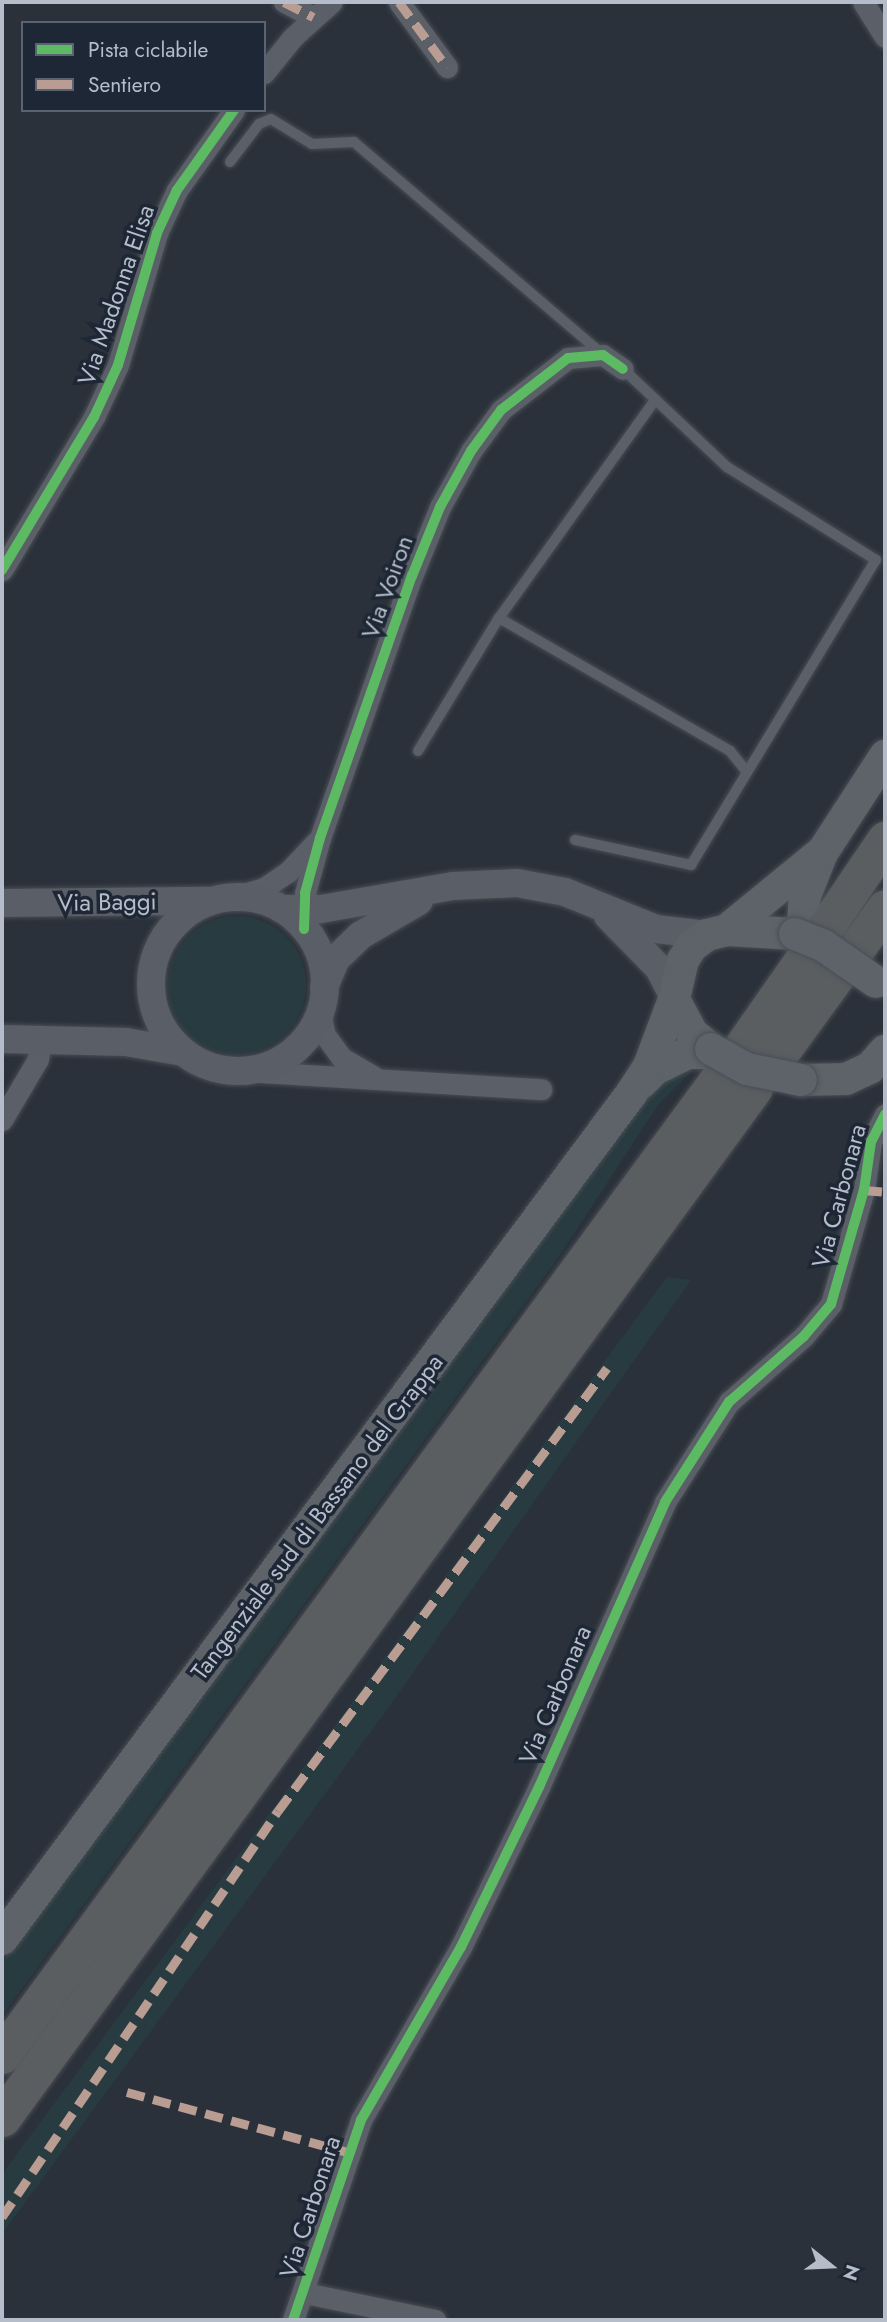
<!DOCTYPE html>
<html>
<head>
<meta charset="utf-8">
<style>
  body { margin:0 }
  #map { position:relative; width:887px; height:2322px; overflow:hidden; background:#2b313a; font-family:Jost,sans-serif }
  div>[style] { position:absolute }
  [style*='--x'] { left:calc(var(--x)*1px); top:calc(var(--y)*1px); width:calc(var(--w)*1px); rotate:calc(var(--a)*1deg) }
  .green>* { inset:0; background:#283b40 }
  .round { border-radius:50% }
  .roads { filter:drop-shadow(0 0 2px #494d54) drop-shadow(0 0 2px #494d54) }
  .service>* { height:10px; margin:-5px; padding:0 5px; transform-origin:5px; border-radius:5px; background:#5b6068 }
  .minor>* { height:21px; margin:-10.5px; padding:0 10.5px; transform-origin:10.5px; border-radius:10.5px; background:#5b6068 }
  .secondary>* { height:28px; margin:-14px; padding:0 14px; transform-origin:14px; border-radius:14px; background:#5a5e66 }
  .secondary>.ring { margin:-14px; padding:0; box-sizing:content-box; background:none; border:28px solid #5a5e66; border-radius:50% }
  .primary>* { height:32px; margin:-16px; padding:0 16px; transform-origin:16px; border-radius:16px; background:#5e6269 }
  .motorway>* { height:37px; margin:-18.5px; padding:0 18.5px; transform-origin:18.5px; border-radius:18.5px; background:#5b5e61 }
  .bridges { filter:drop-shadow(0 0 2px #494e57) drop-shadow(0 0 2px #494e57) }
  .primary-bridge>* { height:32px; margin:-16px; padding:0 16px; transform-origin:16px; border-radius:16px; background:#5e6269 }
  .quiet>* { height:9px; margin-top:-4.5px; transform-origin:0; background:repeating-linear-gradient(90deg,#b99d93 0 18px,transparent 0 27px) }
  .cycleway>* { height:10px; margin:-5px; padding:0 5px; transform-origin:5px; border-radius:5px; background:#5cba63 }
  span { translate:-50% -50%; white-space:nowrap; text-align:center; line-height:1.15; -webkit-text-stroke:7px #1e2735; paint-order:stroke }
  .street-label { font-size:24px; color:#b5bdca }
  .frame { position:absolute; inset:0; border:4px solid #b5bdca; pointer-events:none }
  .legend { position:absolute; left:21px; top:21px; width:245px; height:91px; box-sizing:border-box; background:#1e2735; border:2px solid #5a6371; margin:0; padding:9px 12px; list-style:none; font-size:21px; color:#b5bdca }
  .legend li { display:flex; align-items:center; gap:14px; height:35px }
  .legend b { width:35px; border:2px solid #5a6371 }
  .north { position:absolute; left:796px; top:2231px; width:70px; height:70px; -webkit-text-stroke:5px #1e2735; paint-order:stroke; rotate:108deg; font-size:19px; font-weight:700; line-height:28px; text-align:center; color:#b5bdca }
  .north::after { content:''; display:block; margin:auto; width:24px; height:32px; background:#b5bdca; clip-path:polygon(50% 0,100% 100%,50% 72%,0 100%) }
</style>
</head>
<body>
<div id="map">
  <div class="green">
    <div class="round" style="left:168px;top:916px;width:138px;height:138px"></div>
    <div style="clip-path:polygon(702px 1061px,658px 1105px,558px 1258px,2px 2016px,2px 1961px,642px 1098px,683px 1063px)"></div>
    <div style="clip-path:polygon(667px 1277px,691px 1280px,383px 1715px,2px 2234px,2px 2174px)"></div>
  </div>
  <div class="roads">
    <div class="service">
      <div style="--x:230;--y:162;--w:48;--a:-52.7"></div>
      <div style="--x:259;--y:124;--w:13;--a:-23"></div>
      <div style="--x:271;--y:119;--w:48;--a:31.4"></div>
      <div style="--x:312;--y:144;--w:42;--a:-2.7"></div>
      <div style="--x:354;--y:142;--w:325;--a:40.5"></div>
      <div style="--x:499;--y:618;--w:268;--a:-54.4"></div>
      <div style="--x:418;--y:751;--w:156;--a:-58.7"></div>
      <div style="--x:499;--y:618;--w:267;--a:29.9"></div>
      <div style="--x:730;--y:751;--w:27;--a:51"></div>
      <div style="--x:575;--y:840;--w:119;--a:12.2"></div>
      <div style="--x:691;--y:865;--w:357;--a:-58.8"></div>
      <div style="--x:876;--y:560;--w:176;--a:-148"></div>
      <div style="--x:727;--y:467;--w:143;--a:-136.7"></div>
    </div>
    <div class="minor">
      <div style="--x:284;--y:2;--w:33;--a:27"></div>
      <div style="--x:399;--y:2;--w:81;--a:53.6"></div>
      <div style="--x:863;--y:2;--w:41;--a:57.8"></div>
      <div style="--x:264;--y:73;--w:46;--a:-51.1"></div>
      <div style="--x:293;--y:37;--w:52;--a:-41.9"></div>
      <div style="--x:2;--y:570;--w:179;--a:-59"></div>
      <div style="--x:94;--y:417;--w:57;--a:-65.2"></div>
      <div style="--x:118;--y:365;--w:138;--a:-73.5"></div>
      <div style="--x:157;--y:233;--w:47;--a:-65.1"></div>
      <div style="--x:177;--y:190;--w:98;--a:-54.5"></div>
      <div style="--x:234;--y:897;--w:31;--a:-17"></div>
      <div style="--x:264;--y:888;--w:29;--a:-34"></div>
      <div style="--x:288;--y:872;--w:41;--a:-47"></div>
      <div style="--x:304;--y:929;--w:36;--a:-88"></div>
      <div style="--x:305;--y:893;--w:57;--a:-74.7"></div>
      <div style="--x:320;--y:838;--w:278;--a:-70.7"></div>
      <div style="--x:412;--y:576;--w:74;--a:-67.9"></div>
      <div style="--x:440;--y:507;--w:64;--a:-61"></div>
      <div style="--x:471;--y:451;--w:51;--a:-53.8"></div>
      <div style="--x:501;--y:410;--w:85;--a:-37.8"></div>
      <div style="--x:568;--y:358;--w:35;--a:-5"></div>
      <div style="--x:603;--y:355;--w:24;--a:35"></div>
      <div style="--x:320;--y:1012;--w:24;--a:78"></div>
      <div style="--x:325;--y:1035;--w:29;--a:54"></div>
      <div style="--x:342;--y:1058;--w:36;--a:30"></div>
      <div style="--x:243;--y:1071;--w:299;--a:3.5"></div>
      <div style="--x:2;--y:1120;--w:71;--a:-59.5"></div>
      <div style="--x:38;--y:1059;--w:19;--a:-81"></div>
      <div style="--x:305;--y:2293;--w:133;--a:11.7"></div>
      <div style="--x:293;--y:2320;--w:211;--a:-71.2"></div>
      <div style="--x:361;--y:2120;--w:200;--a:-60"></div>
      <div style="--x:461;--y:1947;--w:178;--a:-64"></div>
      <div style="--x:539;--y:1787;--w:312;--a:-66.1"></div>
      <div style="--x:665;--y:1502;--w:119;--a:-57.4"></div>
      <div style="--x:729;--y:1402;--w:100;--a:-41.3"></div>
      <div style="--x:804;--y:1336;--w:42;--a:-49.8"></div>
      <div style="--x:831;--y:1304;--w:119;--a:-73.9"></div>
      <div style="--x:864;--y:1190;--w:49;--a:-81.7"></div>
      <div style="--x:871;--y:1142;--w:31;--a:-63"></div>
    </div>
    <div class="secondary">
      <div class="ring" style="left:151px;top:897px;width:146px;height:146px"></div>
      <div style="--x:2;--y:903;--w:207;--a:-0.6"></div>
      <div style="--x:282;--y:909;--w:39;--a:0"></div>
      <div style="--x:321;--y:909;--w:134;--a:-9.9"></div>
      <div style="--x:453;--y:886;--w:64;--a:-2.7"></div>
      <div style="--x:517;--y:883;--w:49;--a:10.6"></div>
      <div style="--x:565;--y:892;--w:98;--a:22.1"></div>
      <div style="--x:656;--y:929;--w:51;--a:6.7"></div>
      <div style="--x:608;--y:916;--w:73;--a:45.6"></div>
      <div style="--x:659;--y:968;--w:30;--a:63"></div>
      <div style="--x:324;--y:987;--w:30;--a:-67"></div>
      <div style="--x:336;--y:959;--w:35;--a:-44"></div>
      <div style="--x:361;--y:935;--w:67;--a:-30.4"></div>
      <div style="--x:2;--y:1039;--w:124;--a:1.4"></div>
      <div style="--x:126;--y:1042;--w:58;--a:10"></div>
    </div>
    <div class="primary">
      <div style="--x:803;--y:922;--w:26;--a:-86"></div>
      <div style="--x:805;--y:896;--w:46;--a:-68.4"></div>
      <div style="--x:822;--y:853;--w:116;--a:-57"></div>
      <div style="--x:727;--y:930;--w:122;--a:-39.3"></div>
      <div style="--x:711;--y:1049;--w:25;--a:-140"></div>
      <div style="--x:692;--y:1033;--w:38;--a:-118"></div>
      <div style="--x:674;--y:999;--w:40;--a:-77"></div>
      <div style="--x:683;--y:960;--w:17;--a:-57"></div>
      <div style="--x:692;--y:946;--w:19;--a:-36"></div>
      <div style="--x:707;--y:935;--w:21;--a:-14"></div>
      <div style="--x:727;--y:930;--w:68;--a:3.4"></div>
      <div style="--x:801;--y:1080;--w:45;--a:-1.3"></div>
      <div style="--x:846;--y:1079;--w:26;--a:-25"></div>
      <div style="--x:870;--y:1068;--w:23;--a:-49"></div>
      <div style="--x:641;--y:1083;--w:20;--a:-45"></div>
      <div style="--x:655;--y:1069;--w:37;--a:-26"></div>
      <div style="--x:688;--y:1053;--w:29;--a:0"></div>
      <div style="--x:2;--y:1939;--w:1053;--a:-53.34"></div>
      <div style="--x:631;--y:1094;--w:33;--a:-57"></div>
      <div style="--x:649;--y:1066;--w:72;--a:-69.5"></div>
    </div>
    <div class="motorway">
      <div style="--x:828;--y:924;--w:102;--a:-55.8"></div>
      <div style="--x:856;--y:949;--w:50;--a:-54.7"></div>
      <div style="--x:742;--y:1047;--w:106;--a:-55"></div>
      <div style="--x:775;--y:1060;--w:104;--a:-54"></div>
      <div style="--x:2;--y:2055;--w:1217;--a:-53.72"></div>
      <div style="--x:2;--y:2118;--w:1275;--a:-53.87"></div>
    </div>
  </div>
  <div class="bridges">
    <div class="primary-bridge">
      <div style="--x:795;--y:934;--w:31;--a:22"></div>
      <div style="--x:824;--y:946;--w:63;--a:34.7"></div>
      <div style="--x:711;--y:1049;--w:41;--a:29.1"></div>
      <div style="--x:747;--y:1069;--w:55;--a:11.5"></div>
    </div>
  </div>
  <div class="quiet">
    <div style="--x:284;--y:2;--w:33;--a:27"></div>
    <div style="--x:399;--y:2;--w:81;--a:53.6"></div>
    <div style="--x:864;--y:1190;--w:21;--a:5"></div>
    <div style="--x:127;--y:2092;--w:229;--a:15.2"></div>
    <div style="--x:2;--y:2217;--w:491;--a:-55.8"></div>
    <div style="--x:278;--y:1811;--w:552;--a:-53.4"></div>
  </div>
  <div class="cycleway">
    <div style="--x:2;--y:570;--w:179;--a:-59"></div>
    <div style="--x:94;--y:417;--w:57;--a:-65.2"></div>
    <div style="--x:118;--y:365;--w:138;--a:-73.5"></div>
    <div style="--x:157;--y:233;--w:47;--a:-65.1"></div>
    <div style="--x:177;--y:190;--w:98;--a:-54.5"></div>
    <div style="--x:304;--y:929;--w:36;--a:-88"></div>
    <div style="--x:305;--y:893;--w:57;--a:-74.7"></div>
    <div style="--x:320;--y:838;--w:278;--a:-70.7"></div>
    <div style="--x:412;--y:576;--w:74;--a:-67.9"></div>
    <div style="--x:440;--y:507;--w:64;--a:-61"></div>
    <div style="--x:471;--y:451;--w:51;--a:-53.8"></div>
    <div style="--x:501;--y:410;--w:85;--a:-37.8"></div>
    <div style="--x:568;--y:358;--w:35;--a:-5"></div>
    <div style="--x:603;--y:355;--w:24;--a:35"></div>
    <div style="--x:293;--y:2320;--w:211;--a:-71.2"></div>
    <div style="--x:361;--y:2120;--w:200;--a:-60"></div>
    <div style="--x:461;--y:1947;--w:178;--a:-64"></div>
    <div style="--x:539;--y:1787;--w:312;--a:-66.1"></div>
    <div style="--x:665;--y:1502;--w:119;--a:-57.4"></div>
    <div style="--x:729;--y:1402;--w:100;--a:-41.3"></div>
    <div style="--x:804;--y:1336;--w:42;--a:-49.8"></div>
    <div style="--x:831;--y:1304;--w:119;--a:-73.9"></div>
    <div style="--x:864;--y:1190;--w:49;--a:-81.7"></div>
    <div style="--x:871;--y:1142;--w:31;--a:-63"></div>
  </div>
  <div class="street-label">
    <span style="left:116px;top:295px;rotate:-71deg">Via Madonna Elisa</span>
    <span style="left:387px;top:587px;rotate:-70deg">Via Voiron</span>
    <span style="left:107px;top:902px;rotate:-1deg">Via Baggi</span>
    <span style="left:839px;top:1196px;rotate:-75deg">Via Carbonara</span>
    <span style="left:317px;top:1517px;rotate:-53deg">Tangenziale sud di Bassano del Grappa</span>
    <span style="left:555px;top:1695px;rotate:-67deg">Via Carbonara</span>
    <span style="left:310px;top:2207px;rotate:-72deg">Via Carbonara</span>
  </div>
  <div class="frame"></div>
  <ul class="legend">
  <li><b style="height:9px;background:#5cba63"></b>Pista ciclabile</li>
  <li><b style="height:9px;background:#b99d93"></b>Sentiero</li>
  </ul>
  <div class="north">N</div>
</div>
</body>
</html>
